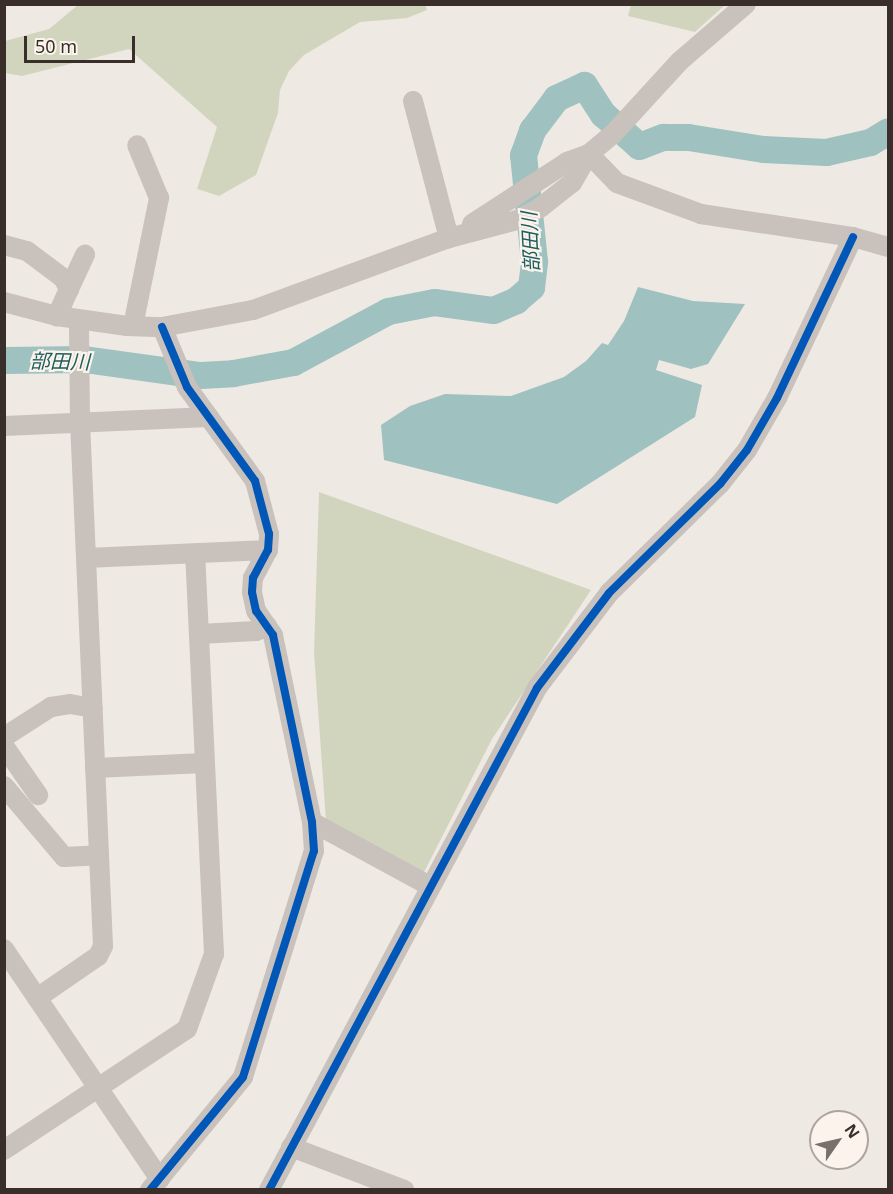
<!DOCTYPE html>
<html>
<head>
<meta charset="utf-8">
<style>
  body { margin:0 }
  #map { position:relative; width:893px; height:1194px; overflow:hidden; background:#efe9e4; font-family:"Noto Sans","Noto Sans JP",sans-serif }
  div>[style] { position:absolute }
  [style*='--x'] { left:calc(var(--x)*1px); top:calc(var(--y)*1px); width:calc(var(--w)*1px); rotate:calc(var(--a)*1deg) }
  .green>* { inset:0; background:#d2d5be }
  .water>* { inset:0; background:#9fc2c0 }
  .river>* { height:27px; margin:-13.5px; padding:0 13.5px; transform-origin:13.5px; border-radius:13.5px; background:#9fc2c0 }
  .minor>* { height:20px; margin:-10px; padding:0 10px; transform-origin:10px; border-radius:10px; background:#c9c1bc }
  .cycleway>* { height:8px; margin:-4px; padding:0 4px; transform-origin:4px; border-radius:4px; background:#0057b8 }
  span { translate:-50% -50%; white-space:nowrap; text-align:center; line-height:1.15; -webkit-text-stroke:4.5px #fbf3ec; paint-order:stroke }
  .water-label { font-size:20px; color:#1e5e5e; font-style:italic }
  .frame { position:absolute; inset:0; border:6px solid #3a2e2a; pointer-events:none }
  .north { position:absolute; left:809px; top:1110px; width:60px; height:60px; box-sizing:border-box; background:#fbf3ec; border:2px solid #aea49e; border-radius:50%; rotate:56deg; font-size:16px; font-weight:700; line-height:24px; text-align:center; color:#3a2e2a }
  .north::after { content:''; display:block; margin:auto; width:21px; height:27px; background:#796f6b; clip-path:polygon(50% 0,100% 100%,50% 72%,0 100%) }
  .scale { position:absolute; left:24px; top:36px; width:111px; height:27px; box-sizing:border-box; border:3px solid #3a2e2a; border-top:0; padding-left:8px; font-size:18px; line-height:21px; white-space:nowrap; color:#3a2e2a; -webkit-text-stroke:4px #fbf3ec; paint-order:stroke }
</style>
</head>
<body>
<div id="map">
  <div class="green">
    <div style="clip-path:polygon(425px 4px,427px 10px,407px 18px,360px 22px,304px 55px,289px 71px,280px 90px,278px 113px,256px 175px,219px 196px,197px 189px,217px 127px,129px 49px,22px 76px,5px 73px,5px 41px,49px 29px,78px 5px)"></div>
    <div style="clip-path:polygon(631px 5px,631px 4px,725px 5px,695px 32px,628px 16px)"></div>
    <div style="clip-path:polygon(319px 492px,591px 590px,492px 739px,422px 876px,326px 821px,314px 653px)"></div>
  </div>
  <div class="water">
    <div style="clip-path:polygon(638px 287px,693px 301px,745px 304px,708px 364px,691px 369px,659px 360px,656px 370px,702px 385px,695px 417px,557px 504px,384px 460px,381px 425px,410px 406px,445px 394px,511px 396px,564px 377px,586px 361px,602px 343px,608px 345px,624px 321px)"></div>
  </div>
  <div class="river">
    <div style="--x:4;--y:360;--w:80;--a:-0.7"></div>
    <div style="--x:84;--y:359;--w:117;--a:7.9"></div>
    <div style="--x:200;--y:375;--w:33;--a:-3"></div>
    <div style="--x:233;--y:373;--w:61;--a:-10.4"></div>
    <div style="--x:293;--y:362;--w:108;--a:-28.2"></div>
    <div style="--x:388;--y:311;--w:47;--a:-11.1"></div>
    <div style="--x:434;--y:302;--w:60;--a:7.7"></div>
    <div style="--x:493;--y:310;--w:25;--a:-23"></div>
    <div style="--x:516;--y:300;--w:20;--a:-41"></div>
    <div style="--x:531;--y:287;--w:26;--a:-83"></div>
    <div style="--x:534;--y:261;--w:107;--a:-95.9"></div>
    <div style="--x:523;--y:155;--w:27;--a:-70"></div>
    <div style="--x:532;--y:130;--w:40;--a:-53"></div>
    <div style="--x:556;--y:98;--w:31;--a:-25"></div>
    <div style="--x:584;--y:85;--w:35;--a:57"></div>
    <div style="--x:603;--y:114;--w:48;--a:41.6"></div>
    <div style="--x:639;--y:146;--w:26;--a:-21"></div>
    <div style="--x:663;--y:137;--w:25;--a:0"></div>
    <div style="--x:688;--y:137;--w:76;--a:9.1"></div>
    <div style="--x:763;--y:149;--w:63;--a:2.7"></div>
    <div style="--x:826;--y:152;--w:45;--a:-12.8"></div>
    <div style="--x:870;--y:142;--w:21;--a:-31"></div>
  </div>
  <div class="minor">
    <div style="--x:413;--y:101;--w:142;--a:75.3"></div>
    <div style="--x:589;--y:154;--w:40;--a:46"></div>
    <div style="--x:617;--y:183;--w:90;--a:20.3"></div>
    <div style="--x:701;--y:214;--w:154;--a:8.6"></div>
    <div style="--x:853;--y:237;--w:36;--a:16"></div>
    <div style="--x:472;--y:224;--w:113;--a:-33.1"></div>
    <div style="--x:567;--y:162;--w:23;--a:-20"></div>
    <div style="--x:589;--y:154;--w:31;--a:-40"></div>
    <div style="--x:613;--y:134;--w:99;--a:-47.5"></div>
    <div style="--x:680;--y:61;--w:87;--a:-40.8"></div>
    <div style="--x:4;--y:245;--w:24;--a:15"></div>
    <div style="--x:27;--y:251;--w:45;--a:36.9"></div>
    <div style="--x:63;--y:278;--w:13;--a:61"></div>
    <div style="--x:69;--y:289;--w:30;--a:114"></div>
    <div style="--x:69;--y:289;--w:38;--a:-65"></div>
    <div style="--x:4;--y:302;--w:55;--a:14.8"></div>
    <div style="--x:57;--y:316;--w:71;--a:8.1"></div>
    <div style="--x:127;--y:326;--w:35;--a:2"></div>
    <div style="--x:162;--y:327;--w:93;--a:-10.6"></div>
    <div style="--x:253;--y:310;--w:209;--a:-20.2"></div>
    <div style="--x:449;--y:238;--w:70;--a:-14.8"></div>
    <div style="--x:517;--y:220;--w:27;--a:-28"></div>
    <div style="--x:541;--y:207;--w:39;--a:-38"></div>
    <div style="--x:572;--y:183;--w:34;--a:-60"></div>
    <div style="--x:133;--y:326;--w:131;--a:-78.5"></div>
    <div style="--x:159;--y:198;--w:57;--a:-112.5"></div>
    <div style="--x:4;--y:426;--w:205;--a:-2.5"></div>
    <div style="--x:86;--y:558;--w:182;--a:-2.5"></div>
    <div style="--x:199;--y:634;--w:57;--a:-3"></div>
    <div style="--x:256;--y:631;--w:12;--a:-24"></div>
    <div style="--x:4;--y:737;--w:56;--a:-32.6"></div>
    <div style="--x:51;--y:707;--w:19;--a:-9"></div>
    <div style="--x:70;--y:704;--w:23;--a:10"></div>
    <div style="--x:4;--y:746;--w:60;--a:55.2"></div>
    <div style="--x:95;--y:768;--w:109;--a:-2.6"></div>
    <div style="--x:4;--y:786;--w:93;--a:49.8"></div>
    <div style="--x:64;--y:857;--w:35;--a:-3"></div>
    <div style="--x:312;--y:822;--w:134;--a:28.5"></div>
    <div style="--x:4;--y:949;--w:278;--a:55.9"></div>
    <div style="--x:37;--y:998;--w:74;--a:-34.5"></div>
    <div style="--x:98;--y:956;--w:11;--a:-63"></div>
    <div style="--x:103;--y:946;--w:525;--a:-92.51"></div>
    <div style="--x:80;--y:422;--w:102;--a:-90.6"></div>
    <div style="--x:291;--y:1147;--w:121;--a:20.8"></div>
    <div style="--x:4;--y:1150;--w:219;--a:-33.5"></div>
    <div style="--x:187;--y:1029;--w:80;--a:-70.2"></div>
    <div style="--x:214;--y:954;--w:401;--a:-92.7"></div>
    <div style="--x:150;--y:1190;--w:146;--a:-50.5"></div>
    <div style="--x:243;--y:1077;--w:237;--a:-72.6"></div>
    <div style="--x:314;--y:851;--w:29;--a:-94"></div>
    <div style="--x:312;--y:822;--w:191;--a:-101.8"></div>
    <div style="--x:273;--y:635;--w:29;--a:-125"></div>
    <div style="--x:256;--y:611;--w:19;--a:-102"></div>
    <div style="--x:252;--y:592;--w:14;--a:-86"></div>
    <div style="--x:253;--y:578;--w:32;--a:-62"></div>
    <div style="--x:268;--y:550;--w:16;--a:-86"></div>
    <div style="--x:269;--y:534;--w:55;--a:-104.8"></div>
    <div style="--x:255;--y:481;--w:116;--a:-125.9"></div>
    <div style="--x:187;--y:387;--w:65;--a:-112.6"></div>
    <div style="--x:269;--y:1190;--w:569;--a:-61.9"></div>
    <div style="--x:537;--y:688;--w:119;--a:-52.8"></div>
    <div style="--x:609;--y:593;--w:156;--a:-44.5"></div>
    <div style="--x:720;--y:484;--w:43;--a:-51.5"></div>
    <div style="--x:747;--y:450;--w:60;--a:-60"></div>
    <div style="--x:777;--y:398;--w:178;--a:-64.7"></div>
  </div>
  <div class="cycleway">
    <div style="--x:150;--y:1190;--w:146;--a:-50.5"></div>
    <div style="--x:243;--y:1077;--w:237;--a:-72.6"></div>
    <div style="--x:314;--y:851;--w:29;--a:-94"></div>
    <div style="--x:312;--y:822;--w:191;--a:-101.8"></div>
    <div style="--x:273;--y:635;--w:29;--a:-125"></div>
    <div style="--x:256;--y:611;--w:19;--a:-102"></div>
    <div style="--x:252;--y:592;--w:14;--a:-86"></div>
    <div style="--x:253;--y:578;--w:32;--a:-62"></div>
    <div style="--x:268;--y:550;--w:16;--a:-86"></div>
    <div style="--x:269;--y:534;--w:55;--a:-104.8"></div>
    <div style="--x:255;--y:481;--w:116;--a:-125.9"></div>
    <div style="--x:187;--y:387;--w:65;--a:-112.6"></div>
    <div style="--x:269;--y:1190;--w:569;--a:-61.9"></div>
    <div style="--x:537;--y:688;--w:119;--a:-52.8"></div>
    <div style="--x:609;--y:593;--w:156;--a:-44.5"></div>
    <div style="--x:720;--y:484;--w:43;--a:-51.5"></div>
    <div style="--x:747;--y:450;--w:60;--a:-60"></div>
    <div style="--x:777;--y:398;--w:178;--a:-64.7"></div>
  </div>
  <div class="water-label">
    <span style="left:530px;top:242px;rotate:-93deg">部田川</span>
    <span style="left:60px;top:361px;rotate:1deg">部田川</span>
  </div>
  <div class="frame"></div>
  <div class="north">N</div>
  <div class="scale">50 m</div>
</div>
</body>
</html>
